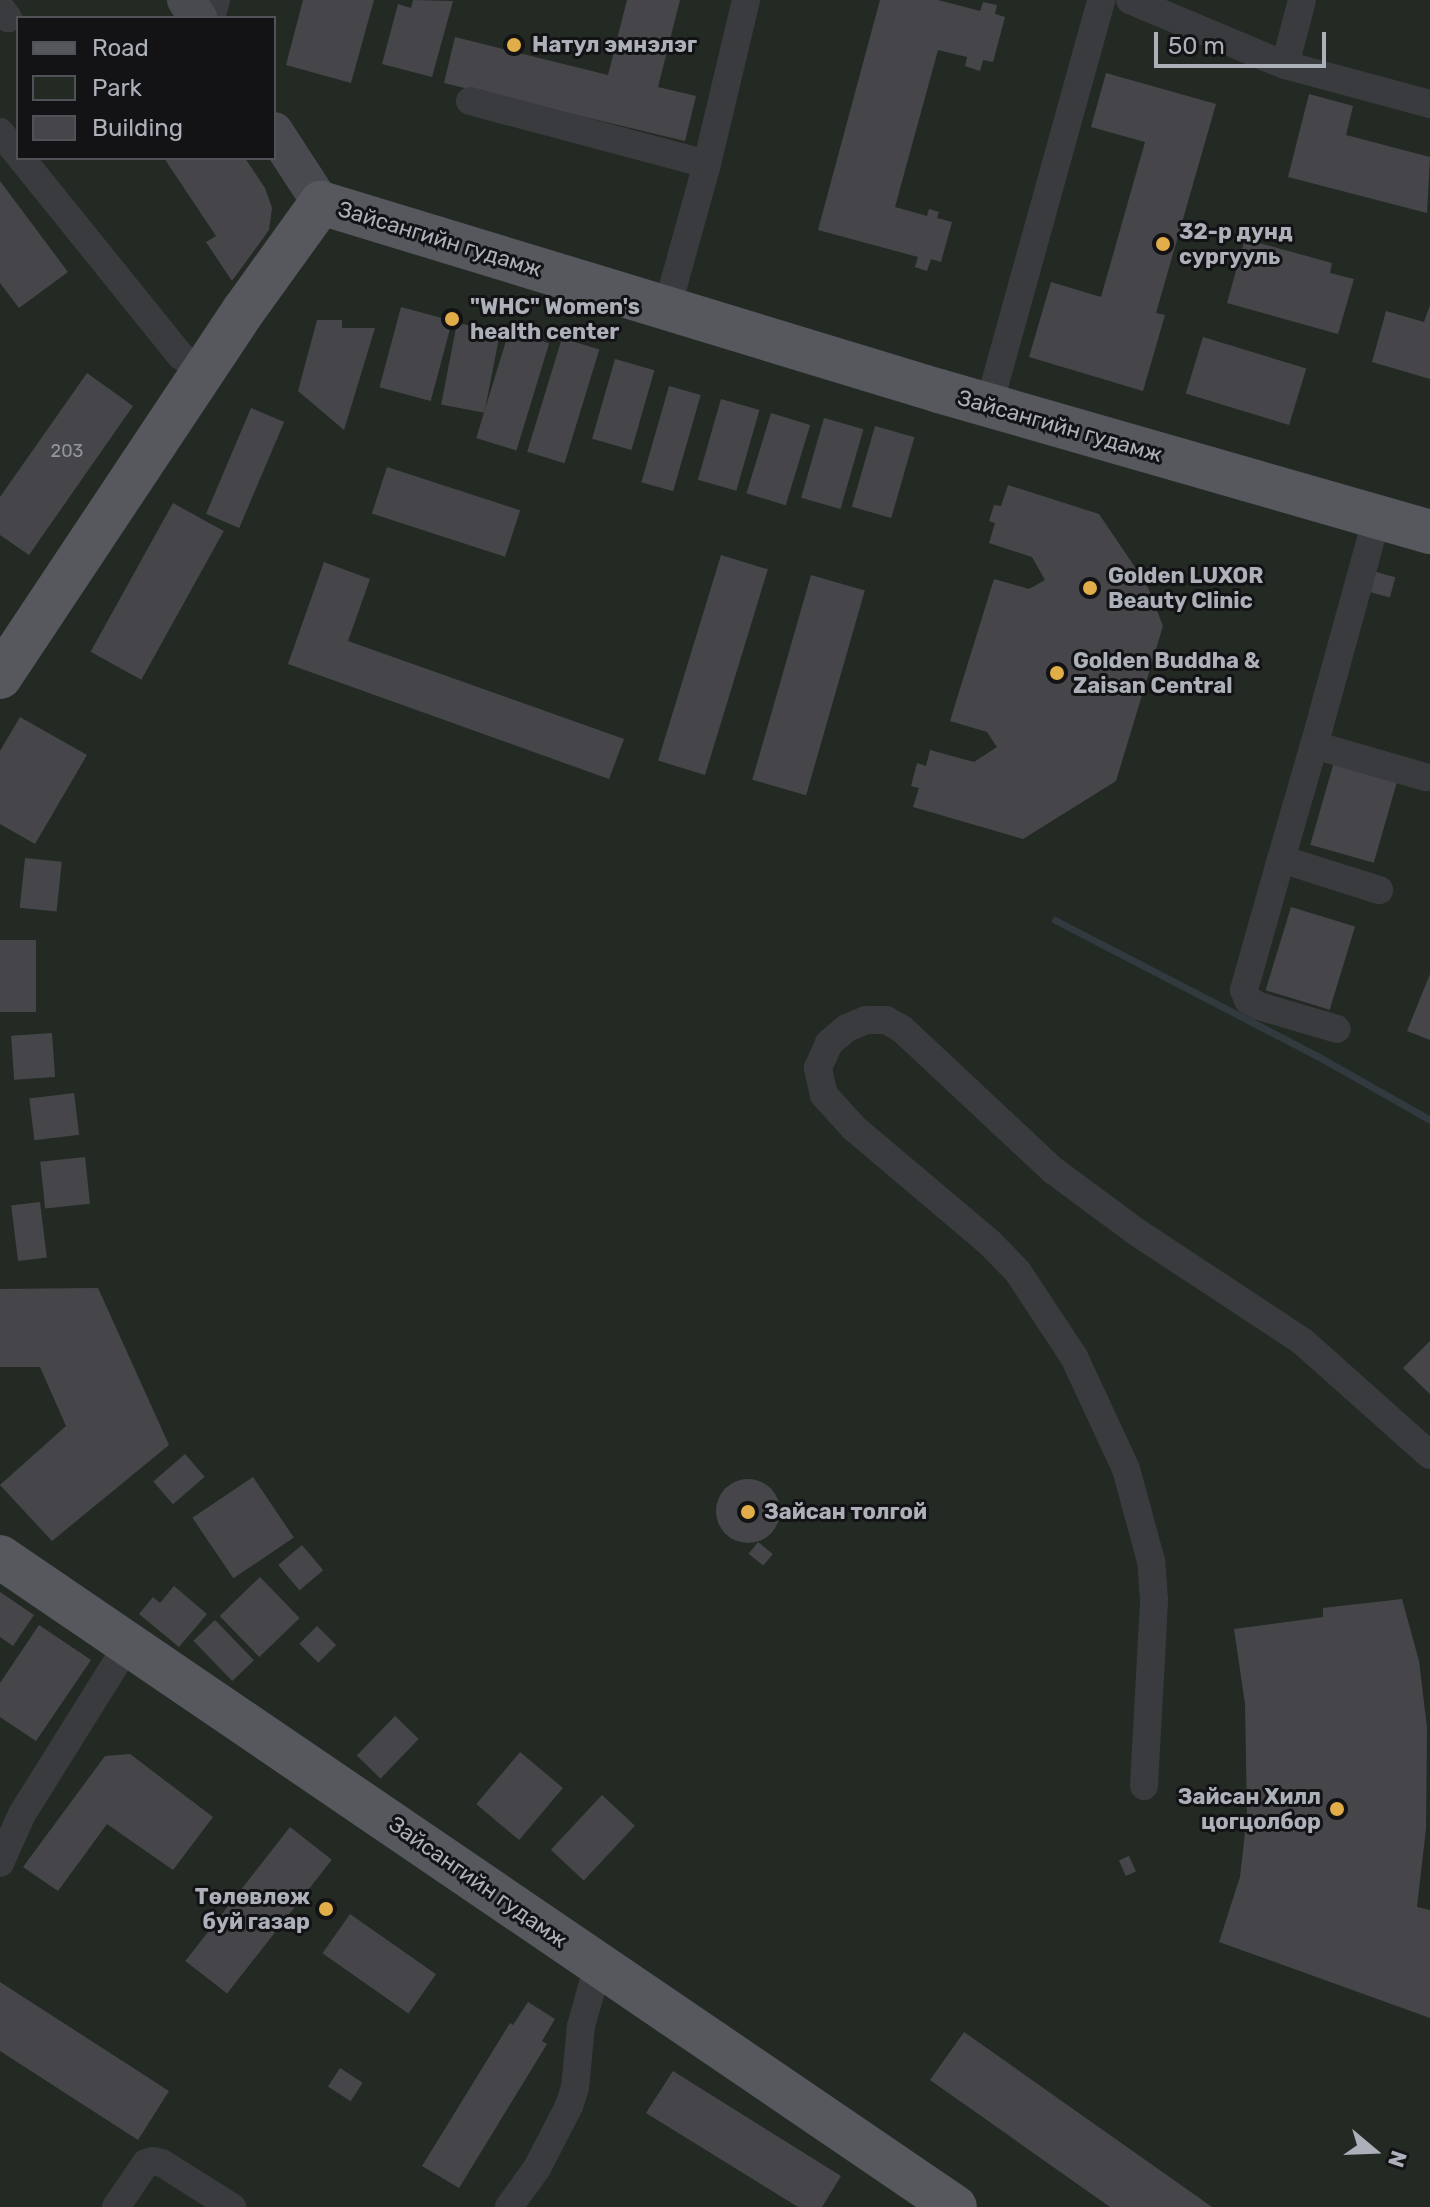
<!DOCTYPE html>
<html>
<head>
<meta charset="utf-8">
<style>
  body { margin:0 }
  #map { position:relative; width:1430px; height:2207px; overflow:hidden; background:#18181a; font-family:Rubik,sans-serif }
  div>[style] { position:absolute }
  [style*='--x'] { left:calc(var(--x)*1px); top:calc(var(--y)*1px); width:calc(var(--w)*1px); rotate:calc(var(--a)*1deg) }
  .green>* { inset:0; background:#232a24 }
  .stream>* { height:7px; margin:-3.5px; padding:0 3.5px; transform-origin:3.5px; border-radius:3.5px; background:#32393f }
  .building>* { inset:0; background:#46464a; transform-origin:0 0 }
  .round { border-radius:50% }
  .street>* { height:28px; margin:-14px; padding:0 14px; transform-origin:14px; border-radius:14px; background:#3a3b3f }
  .secondary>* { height:38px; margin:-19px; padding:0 19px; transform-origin:19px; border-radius:19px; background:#484a4f }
  .primary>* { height:44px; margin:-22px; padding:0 22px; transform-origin:22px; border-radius:22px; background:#56585e }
  .dots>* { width:22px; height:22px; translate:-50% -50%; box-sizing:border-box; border:4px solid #131315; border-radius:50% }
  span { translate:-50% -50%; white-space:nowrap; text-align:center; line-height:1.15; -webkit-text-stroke:6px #131315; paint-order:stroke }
  .number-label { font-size:18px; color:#92969d }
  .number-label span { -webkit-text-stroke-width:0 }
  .poi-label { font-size:22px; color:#acb0b9; font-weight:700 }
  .left { translate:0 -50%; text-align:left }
  .right { translate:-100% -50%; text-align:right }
  .street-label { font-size:22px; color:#acb0b9 }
  .legend { position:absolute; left:16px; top:16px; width:260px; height:144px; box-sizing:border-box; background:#131315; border:2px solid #505257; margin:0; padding:10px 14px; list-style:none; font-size:24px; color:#acb0b9 }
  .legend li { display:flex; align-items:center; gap:16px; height:40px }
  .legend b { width:40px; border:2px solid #505257 }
  .north { position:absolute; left:1334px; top:2111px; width:80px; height:80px; -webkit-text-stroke:6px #131315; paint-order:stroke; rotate:109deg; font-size:22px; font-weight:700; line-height:32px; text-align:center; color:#acb0b9 }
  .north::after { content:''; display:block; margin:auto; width:28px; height:36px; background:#acb0b9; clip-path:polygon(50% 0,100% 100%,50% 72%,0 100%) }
  .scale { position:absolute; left:1154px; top:32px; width:172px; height:36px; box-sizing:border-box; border:4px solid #acb0b9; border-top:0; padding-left:10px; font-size:24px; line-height:28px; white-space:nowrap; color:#acb0b9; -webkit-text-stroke:6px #131315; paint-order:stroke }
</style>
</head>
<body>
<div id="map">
  <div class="green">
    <div style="clip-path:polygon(evenodd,0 0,1430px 0,1430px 2207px,0 2207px,0 0,18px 18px,274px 18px,274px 158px,18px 158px,18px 18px)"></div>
  </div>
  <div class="stream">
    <div style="--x:1055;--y:920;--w:300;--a:27.4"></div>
    <div style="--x:1321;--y:1058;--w:125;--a:29.6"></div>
  </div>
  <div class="building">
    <div style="clip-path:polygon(303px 0,374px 0,351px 83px,286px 65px)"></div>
    <div style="clip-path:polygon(413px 0,453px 1px,432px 77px,382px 64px,398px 4px,411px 8px)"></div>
    <div style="clip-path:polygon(627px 0,680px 0,658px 87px,696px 96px,685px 141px,444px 83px,455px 37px,608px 75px)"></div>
    <div style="clip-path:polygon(880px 0,938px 0,980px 11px,983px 2px,997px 5px,995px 14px,1005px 17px,993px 62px,983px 60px,980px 71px,965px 66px,967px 57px,938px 50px,895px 207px,927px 216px,929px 209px,939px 212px,937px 218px,952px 222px,941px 262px,931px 259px,927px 271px,915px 267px,918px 257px,818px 230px)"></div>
    <div style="clip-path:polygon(1106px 73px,1216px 104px,1156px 313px,1165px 315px,1143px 391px,1029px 357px,1051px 282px,1101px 297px,1145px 142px,1091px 127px)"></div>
    <div style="clip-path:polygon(1309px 94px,1353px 106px,1346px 135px,1430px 157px,1427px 213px,1288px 177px)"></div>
    <div style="clip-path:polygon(164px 158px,245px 158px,265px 188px,272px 208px,269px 230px,232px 281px,206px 242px,216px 236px)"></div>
    <div style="clip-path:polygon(0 181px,68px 272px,19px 308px,0 283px)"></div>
    <div style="clip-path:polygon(1245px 239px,1332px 263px,1330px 273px,1354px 279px,1338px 334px,1227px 303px)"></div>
    <div style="clip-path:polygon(1430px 305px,1430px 379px,1372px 362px,1386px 311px,1424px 322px)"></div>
    <div style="left:401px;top:307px;width:53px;height:83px;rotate:15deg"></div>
    <div style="clip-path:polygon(317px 320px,342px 320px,342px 328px,375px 328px,344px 430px,298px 391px)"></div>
    <div style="left:457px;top:323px;width:44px;height:83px;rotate:11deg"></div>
    <div style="left:509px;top:331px;width:42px;height:112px;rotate:17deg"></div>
    <div style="left:1203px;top:337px;width:108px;height:59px;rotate:17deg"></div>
    <div style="left:562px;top:338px;width:39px;height:119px;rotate:17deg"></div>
    <div style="left:615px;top:359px;width:41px;height:83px;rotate:16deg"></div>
    <div style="clip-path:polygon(87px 373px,133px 406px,29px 555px,0 535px,0 497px)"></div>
    <div style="left:669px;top:386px;width:33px;height:100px;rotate:16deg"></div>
    <div style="left:721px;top:399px;width:40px;height:84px;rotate:16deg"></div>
    <div style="left:251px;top:408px;width:36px;height:115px;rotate:23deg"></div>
    <div style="left:771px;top:413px;width:41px;height:84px;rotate:17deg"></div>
    <div style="left:824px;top:418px;width:41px;height:83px;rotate:16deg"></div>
    <div style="left:875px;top:426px;width:41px;height:84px;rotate:16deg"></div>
    <div style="left:387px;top:467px;width:140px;height:49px;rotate:18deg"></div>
    <div style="clip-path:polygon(1008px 485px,1099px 514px,1147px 585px,1163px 626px,1116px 781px,1023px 839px,913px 807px,919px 788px,911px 786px,917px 763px,926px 766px,930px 750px,974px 762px,997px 747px,987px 732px,950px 721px,994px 579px,1029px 589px,1045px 580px,1032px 557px,989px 543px,995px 523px,989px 521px,994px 505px,1001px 506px)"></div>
    <div style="left:173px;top:503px;width:58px;height:170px;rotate:29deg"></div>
    <div style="left:721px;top:555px;width:49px;height:215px;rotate:17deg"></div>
    <div style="clip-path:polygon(324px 562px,370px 579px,348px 641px,624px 739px,609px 779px,288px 664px)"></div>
    <div style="left:1376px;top:572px;width:20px;height:21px;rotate:15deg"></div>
    <div style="left:811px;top:575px;width:56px;height:213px;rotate:16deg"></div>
    <div style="clip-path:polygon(20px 717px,87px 755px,35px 844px,0 824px,0 751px)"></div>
    <div style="left:1334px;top:762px;width:66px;height:86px;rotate:16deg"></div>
    <div style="left:25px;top:858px;width:37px;height:50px;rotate:6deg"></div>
    <div style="left:1291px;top:907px;width:67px;height:87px;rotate:17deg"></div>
    <div style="left:0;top:940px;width:36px;height:72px"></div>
    <div style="clip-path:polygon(1430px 974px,1430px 1040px,1407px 1031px)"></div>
    <div style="left:52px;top:1033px;width:44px;height:41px;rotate:86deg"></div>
    <div style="left:74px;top:1093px;width:42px;height:45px;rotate:83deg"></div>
    <div style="left:85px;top:1157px;width:47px;height:45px;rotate:84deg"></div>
    <div style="left:40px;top:1202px;width:56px;height:29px;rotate:83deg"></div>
    <div style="clip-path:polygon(98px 1288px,169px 1445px,52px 1541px,0 1485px,66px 1426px,40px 1367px,0 1367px,0 1289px)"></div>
    <div style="clip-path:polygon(1430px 1341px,1430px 1394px,1403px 1368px)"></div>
    <div style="left:185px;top:1454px;width:30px;height:42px;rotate:49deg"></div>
    <div style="left:253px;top:1477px;width:73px;height:73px;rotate:56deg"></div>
    <div class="round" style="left:716px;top:1479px;width:64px;height:64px"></div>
    <div style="left:758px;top:1542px;width:19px;height:15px;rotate:39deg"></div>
    <div style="left:302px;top:1545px;width:33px;height:31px;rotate:50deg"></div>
    <div style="left:260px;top:1577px;width:57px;height:56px;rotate:46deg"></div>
    <div style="clip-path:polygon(174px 1586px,207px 1614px,179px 1647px,139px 1614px,153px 1597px,160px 1603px)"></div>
    <div style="clip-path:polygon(0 1592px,34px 1615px,13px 1646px,0 1637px)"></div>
    <div style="clip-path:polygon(1402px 1599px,1419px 1661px,1427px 1728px,1426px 1828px,1417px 1907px,1430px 1910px,1430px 2018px,1219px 1942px,1240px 1877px,1247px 1815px,1245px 1704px,1234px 1629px,1323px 1617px,1323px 1608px)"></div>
    <div style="left:215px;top:1620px;width:56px;height:30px;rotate:46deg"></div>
    <div style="clip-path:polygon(39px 1625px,91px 1660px,36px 1741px,0 1717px,0 1683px)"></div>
    <div style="left:317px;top:1626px;width:27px;height:25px;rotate:45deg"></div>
    <div style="left:395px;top:1716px;width:33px;height:55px;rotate:44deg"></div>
    <div style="left:520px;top:1752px;width:56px;height:68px;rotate:40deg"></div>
    <div style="clip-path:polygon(130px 1754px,213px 1817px,173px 1870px,107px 1824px,58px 1891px,23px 1867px,105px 1756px)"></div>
    <div style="left:602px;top:1795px;width:45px;height:75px;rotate:43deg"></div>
    <div style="left:290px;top:1827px;width:53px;height:170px;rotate:38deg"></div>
    <div style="left:1129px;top:1856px;width:17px;height:11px;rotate:66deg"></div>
    <div style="left:350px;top:1914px;width:105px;height:48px;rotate:35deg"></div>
    <div style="clip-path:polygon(0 1982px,169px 2091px,138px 2140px,0 2051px)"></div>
    <div style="clip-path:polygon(528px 2002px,555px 2019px,542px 2041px,547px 2044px,459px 2188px,422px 2166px,510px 2023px,513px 2025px)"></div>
    <div style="clip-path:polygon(964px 2032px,1212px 2207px,1110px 2207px,930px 2080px)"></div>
    <div style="left:340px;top:2068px;width:27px;height:22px;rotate:33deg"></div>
    <div style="clip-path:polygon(673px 2071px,841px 2176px,822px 2207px,798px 2207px,646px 2113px)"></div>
  </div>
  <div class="street">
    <div style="--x:1130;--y:0;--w:168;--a:22.8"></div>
    <div style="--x:1285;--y:65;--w:150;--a:15.1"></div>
    <div style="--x:0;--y:7;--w:14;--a:54"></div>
    <div style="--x:211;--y:18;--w:19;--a:-74"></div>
    <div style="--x:1285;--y:65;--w:67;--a:-75.3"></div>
    <div style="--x:470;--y:101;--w:245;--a:14.9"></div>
    <div style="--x:707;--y:164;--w:149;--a:105.5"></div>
    <div style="--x:0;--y:132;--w:28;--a:51"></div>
    <div style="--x:21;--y:158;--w:255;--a:51.1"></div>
    <div style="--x:707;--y:164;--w:169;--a:-76.6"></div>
    <div style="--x:989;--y:405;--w:420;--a:-74.5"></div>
    <div style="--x:1377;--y:517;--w:237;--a:105.4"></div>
    <div style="--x:1314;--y:745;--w:116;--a:16.1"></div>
    <div style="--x:1314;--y:745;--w:119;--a:106.1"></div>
    <div style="--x:1281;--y:859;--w:103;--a:17.6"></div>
    <div style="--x:1281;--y:859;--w:136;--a:105.8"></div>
    <div style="--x:1244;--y:990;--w:11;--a:68"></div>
    <div style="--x:1248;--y:1000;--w:13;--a:29"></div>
    <div style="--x:1259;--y:1006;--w:81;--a:16.4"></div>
    <div style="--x:1144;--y:1786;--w:186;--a:-86.9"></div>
    <div style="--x:1154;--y:1600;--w:39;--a:-94"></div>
    <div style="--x:1151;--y:1561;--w:95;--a:-105.2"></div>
    <div style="--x:1126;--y:1469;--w:123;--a:-114.9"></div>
    <div style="--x:1074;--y:1357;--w:102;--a:-123.4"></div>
    <div style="--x:1018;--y:1272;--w:40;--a:-134"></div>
    <div style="--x:990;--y:1243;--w:178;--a:-139.8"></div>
    <div style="--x:854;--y:1128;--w:45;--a:-132.3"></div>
    <div style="--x:824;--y:1095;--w:28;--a:-103"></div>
    <div style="--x:818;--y:1068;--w:27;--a:-66"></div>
    <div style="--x:829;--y:1043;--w:23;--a:-40"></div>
    <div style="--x:847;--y:1028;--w:21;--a:-23"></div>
    <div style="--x:866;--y:1020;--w:20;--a:0"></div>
    <div style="--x:886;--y:1020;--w:18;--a:29"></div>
    <div style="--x:902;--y:1029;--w:208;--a:43.1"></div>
    <div style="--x:1054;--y:1171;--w:101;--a:36.5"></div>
    <div style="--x:1135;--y:1231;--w:200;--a:33.4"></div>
    <div style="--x:1302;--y:1341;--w:171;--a:41.7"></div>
    <div style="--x:0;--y:1863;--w:54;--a:-65.8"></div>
    <div style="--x:22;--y:1814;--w:202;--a:-58"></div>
    <div style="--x:116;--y:2207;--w:53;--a:-55.7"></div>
    <div style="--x:146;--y:2163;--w:7;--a:-16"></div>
    <div style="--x:153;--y:2161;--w:9;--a:13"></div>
    <div style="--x:162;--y:2163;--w:83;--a:32.2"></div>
    <div style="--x:509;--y:2207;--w:48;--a:-54.3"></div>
    <div style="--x:537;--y:2168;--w:70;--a:-62.7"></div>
    <div style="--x:569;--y:2106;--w:19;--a:-72"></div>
    <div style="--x:575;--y:2088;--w:62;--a:-84.5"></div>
    <div style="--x:581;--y:2026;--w:62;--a:-74.2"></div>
  </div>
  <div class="secondary">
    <div style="--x:186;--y:0;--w:22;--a:56"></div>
    <div style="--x:274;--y:131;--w:86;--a:56.9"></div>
  </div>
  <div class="primary">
    <div style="--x:0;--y:677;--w:441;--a:-56.4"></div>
    <div style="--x:244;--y:310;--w:132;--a:-54.3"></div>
    <div style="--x:321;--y:203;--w:646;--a:16.92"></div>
    <div style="--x:939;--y:391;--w:511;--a:16.02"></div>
    <div style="--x:0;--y:1557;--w:1155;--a:34.24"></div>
  </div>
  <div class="dots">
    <div style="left:514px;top:45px;background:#e1ad49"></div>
    <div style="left:1163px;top:244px;background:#e1ad49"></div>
    <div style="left:452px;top:319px;background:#e1ad49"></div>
    <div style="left:1090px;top:588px;background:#e1ad49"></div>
    <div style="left:1057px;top:673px;background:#e1ad49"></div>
    <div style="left:748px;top:1512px;background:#e1ad49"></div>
    <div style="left:1337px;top:1809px;background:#e1ad49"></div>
    <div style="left:326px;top:1909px;background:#e1ad49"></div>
  </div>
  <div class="number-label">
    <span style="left:67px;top:451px">203</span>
  </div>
  <div class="poi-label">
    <span class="left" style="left:532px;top:45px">Натул эмнэлэг</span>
    <span class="left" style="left:1179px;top:244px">32-р дунд<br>сургууль</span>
    <span class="left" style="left:470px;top:319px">"WHC" Women's<br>health center</span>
    <span class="left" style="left:1108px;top:588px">Golden LUXOR<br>Beauty Clinic</span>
    <span class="left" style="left:1073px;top:673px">Golden Buddha &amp;<br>Zaisan Central</span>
    <span class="left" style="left:764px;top:1512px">Зайсан толгой</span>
    <span class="right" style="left:1321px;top:1809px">Зайсан Хилл<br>цогцолбор</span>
    <span class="right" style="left:310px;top:1909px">Төлөвлөж<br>буй газар</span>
  </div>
  <div class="street-label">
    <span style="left:440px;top:239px;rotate:17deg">Зайсангийн гудамж</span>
    <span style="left:1060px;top:426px;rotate:16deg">Зайсангийн гудамж</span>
    <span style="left:478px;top:1882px;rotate:35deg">Зайсангийн гудамж</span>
  </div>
  <ul class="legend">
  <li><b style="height:10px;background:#56585e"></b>Road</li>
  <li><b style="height:22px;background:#232a24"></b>Park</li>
  <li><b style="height:22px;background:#46464a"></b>Building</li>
  </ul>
  <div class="north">N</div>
  <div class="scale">50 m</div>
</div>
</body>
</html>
